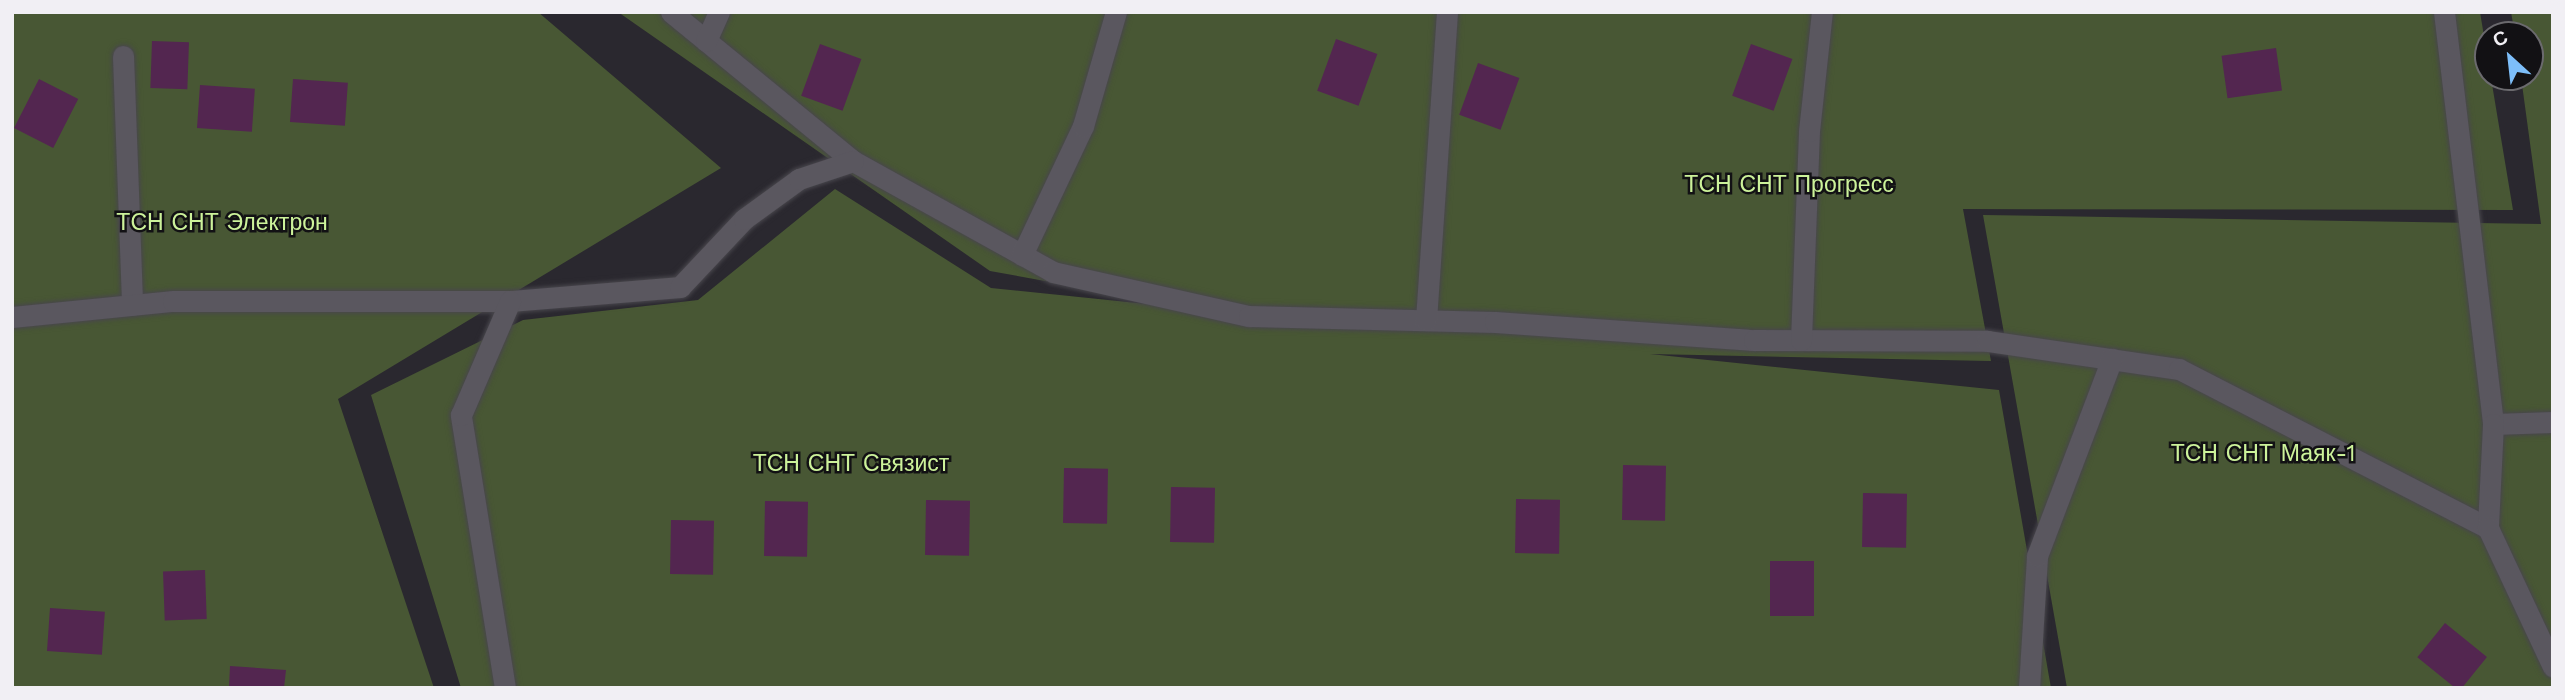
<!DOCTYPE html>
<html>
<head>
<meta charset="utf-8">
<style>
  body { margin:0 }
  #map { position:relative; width:2565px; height:700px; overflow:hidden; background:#2a282f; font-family:"Work Sans",sans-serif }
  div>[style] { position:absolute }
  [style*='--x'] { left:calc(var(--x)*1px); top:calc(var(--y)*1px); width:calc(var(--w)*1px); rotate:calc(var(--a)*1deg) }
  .green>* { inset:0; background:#485734 }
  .building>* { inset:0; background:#532650; transform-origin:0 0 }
  .roads { filter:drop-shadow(0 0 2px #48464c) drop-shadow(0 0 2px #48464c) }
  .service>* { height:21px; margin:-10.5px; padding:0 10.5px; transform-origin:10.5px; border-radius:10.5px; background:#5a575f }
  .minor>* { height:21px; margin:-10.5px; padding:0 10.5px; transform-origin:10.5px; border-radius:10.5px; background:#5a575f }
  span { translate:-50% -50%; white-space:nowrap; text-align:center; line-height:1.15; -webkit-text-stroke:5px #121114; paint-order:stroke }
  .park-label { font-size:23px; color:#ccf29a }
  .frame { position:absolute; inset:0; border:14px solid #f1eff4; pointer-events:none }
  .north { position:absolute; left:2474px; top:21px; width:70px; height:70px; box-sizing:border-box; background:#121114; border:2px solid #6b6a6e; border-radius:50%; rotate:333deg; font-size:19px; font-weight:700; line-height:28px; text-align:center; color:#f1eff4 }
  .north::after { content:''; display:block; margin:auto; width:24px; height:32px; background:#7dbef9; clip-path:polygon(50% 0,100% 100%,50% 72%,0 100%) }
</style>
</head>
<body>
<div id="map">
  <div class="green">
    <div style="clip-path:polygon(12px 12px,538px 12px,721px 168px,338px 399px,434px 688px,12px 688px)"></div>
    <div style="clip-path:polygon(618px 12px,2480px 12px,2513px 210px,1963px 209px,1991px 361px,1650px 354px,1999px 390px,2051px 688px,461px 688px,371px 395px,523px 320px,698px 300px,835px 189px,991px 288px,1205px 310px,990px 271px)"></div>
    <div style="clip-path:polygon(2511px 12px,2553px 12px,2553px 688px,2067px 688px,1983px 215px,2541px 224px,2521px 77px,2530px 77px,2530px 35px,2515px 35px)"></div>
  </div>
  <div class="building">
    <div style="left:1336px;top:39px;width:44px;height:55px;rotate:20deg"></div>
    <div style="left:152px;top:41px;width:37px;height:47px;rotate:2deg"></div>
    <div style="left:820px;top:44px;width:44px;height:55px;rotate:20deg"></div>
    <div style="left:1751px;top:44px;width:44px;height:55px;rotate:20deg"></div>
    <div style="left:2276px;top:48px;width:43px;height:55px;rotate:82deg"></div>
    <div style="left:1478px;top:63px;width:44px;height:55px;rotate:20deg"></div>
    <div style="left:39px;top:79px;width:44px;height:55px;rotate:27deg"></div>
    <div style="left:293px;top:79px;width:55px;height:43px;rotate:4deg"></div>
    <div style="left:200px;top:85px;width:55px;height:43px;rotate:4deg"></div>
    <div style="left:1623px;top:465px;width:43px;height:55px;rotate:1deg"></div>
    <div style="left:1064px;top:468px;width:44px;height:55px;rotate:1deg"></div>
    <div style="left:1171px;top:487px;width:44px;height:55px;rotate:1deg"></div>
    <div style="left:1863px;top:493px;width:44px;height:54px;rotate:1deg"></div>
    <div style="left:1516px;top:499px;width:44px;height:54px;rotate:1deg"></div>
    <div style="left:926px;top:500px;width:44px;height:55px;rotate:1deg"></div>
    <div style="left:765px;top:501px;width:43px;height:55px;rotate:1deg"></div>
    <div style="left:671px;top:520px;width:43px;height:54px;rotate:1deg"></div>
    <div style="left:1770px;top:561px;width:44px;height:55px"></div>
    <div style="left:205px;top:570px;width:49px;height:42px;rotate:88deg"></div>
    <div style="left:50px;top:608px;width:55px;height:43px;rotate:4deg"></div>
    <div style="left:2445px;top:623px;width:54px;height:44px;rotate:39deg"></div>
    <div style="clip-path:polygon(230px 666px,286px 670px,284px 688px,229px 688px)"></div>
  </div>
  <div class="roads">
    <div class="service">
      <div style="--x:671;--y:12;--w:235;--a:39.3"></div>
      <div style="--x:853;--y:161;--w:229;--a:29"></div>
      <div style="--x:1053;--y:272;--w:201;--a:12.7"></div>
      <div style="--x:1249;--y:316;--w:246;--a:1.4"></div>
      <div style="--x:1495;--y:322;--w:260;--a:4"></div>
      <div style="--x:1754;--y:340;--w:233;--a:0.2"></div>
      <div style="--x:1987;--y:341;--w:194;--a:8.3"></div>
      <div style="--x:2179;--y:369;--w:348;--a:27.2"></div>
      <div style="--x:706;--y:41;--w:32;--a:-66"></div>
      <div style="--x:123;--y:56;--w:249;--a:87.9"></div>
      <div style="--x:1022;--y:255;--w:143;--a:-64.7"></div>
      <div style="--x:1083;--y:126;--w:119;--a:-73.9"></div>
      <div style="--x:12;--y:317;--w:162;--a:-5.7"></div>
      <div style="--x:173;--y:301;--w:337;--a:0"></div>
      <div style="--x:510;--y:301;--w:171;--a:-4.7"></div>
      <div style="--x:680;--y:287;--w:93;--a:-46.7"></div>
      <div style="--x:744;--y:219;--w:68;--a:-36"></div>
      <div style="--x:799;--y:179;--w:57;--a:-18.4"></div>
      <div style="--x:1426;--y:320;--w:309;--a:-86.1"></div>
      <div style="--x:1801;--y:340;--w:209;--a:-87.8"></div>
      <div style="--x:1809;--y:131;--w:120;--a:-83.8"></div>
      <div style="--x:2493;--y:424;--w:60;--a:-1.9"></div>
      <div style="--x:505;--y:688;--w:277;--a:-99.2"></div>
      <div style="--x:461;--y:415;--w:124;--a:-66.7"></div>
      <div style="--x:2029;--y:688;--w:132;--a:-86.5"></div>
      <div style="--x:2037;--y:556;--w:211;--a:-69.2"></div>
    </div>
    <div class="minor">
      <div style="--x:2444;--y:12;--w:415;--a:83.2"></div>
      <div style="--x:2493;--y:424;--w:104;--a:92.8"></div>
      <div style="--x:2488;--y:528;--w:153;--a:64.9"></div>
    </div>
  </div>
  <div class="park-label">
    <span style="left:1789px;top:185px">ТСН СНТ Прогресс</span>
    <span style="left:222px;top:223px">ТСН СНТ Электрон</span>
    <span style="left:2263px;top:454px">ТСН СНТ Маяк-1</span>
    <span style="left:851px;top:464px">ТСН СНТ Связист</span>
  </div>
  <div class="frame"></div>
  <div class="north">С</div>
</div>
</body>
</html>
